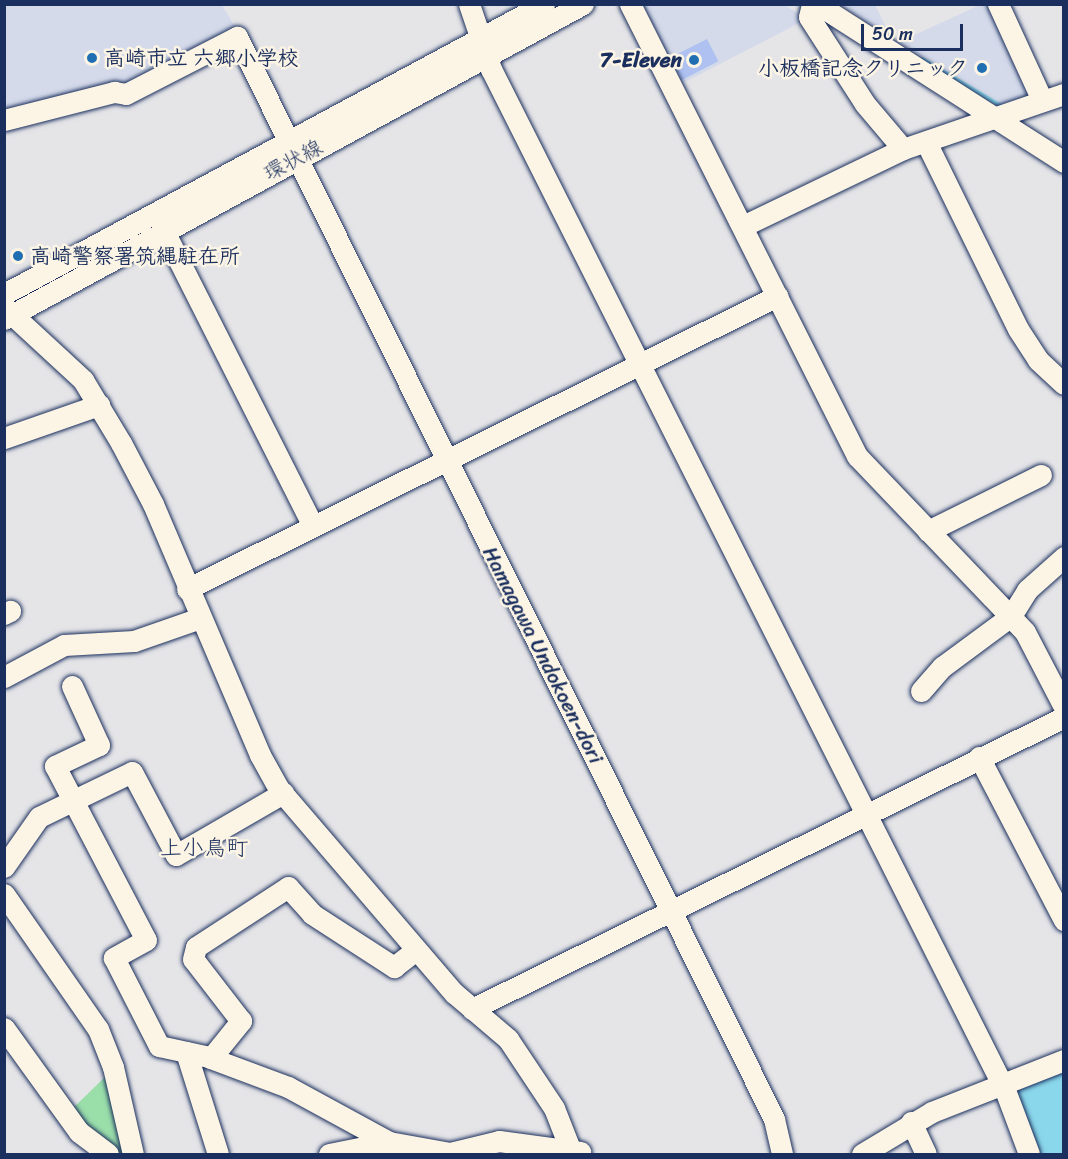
<!DOCTYPE html>
<html>
<head>
<meta charset="utf-8">
<style>
  body { margin:0 }
  #map { position:relative; width:1068px; height:1159px; overflow:hidden; background:#e5e5e8; font-family:Sriracha,"Klee One",sans-serif }
  div>[style] { position:absolute }
  [style*='--x'] { left:calc(var(--x)*1px); top:calc(var(--y)*1px); width:calc(var(--w)*1px); rotate:calc(var(--a)*1deg) }
  .built>* { inset:0; background:#d4daea }
  .green>* { inset:0; background:#9adeaa }
  .water>* { inset:0; background:#8ad6ea }
  .stream>* { height:4px; margin:-2px; padding:0 2px; transform-origin:2px; border-radius:2px; background:#8ad6ea }
  .building>* { inset:0; background:#aec1f0; transform-origin:0 0 }
  .roads { filter:drop-shadow(0 0 2px #1b2f5e) drop-shadow(0 0 2px #1b2f5e) }
  .minor>* { height:21px; margin:-10.5px; padding:0 10.5px; transform-origin:10.5px; border-radius:10.5px; background:#fcf5e5 }
  .dots>* { width:16px; height:16px; translate:-50% -50%; box-sizing:border-box; border:3px solid #fcf5e5; border-radius:50% }
  span { translate:-50% -50%; white-space:nowrap; text-align:center; line-height:1.15; -webkit-text-stroke:5px #fcf5e5; paint-order:stroke }
  .poi-label { font-size:21px; color:#1b2f5e; font-weight:700 }
  .left { translate:0 -50%; text-align:left }
  .right { translate:-100% -50%; text-align:right }
  .street-label { font-size:21px; color:#1b2f5e }
  .neighbourhood-label { font-size:22px; color:#1b2f5e }
  .frame { position:absolute; inset:0; border:6px solid #1b2f5e; pointer-events:none }
  .scale { position:absolute; left:861px; top:24px; width:102px; height:27px; box-sizing:border-box; border:3px solid #1b2f5e; border-top:0; padding-left:8px; font-size:18px; line-height:21px; white-space:nowrap; color:#1b2f5e; -webkit-text-stroke:4px #fcf5e5; paint-order:stroke }
</style>
</head>
<body>
<div id="map">
  <div class="built">
    <div style="clip-path:polygon(5px 5px,222px 5px,237px 30px,123px 87px,5px 114px)"></div>
    <div style="clip-path:polygon(637px 5px,784px 5px,803px 16px,803px 21px,679px 85px)"></div>
    <div style="clip-path:polygon(841px 5px,875px 5px,891px 38px)"></div>
    <div style="clip-path:polygon(980px 5px,994px 5px,1035px 93px,1003px 105px,899px 42px)"></div>
  </div>
  <div class="green">
    <div style="clip-path:polygon(107px 1075px,124px 1154px,103px 1145px,70px 1111px)"></div>
  </div>
  <div class="water">
    <div style="clip-path:polygon(1063px 1063px,1063px 1154px,1033px 1154px,1013px 1086px)"></div>
  </div>
  <div class="stream">
    <div style="--x:922;--y:59;--w:94;--a:30.7"></div>
  </div>
  <div class="building">
    <div style="left:707px;top:39px;width:25px;height:41px;rotate:63deg"></div>
  </div>
  <div class="roads">
    <div class="minor">
      <div style="--x:469;--y:4;--w:69;--a:71.3"></div>
      <div style="--x:491;--y:69;--w:1143;--a:63.28"></div>
      <div style="--x:1005;--y:1090;--w:68;--a:69.4"></div>
      <div style="--x:630;--y:4;--w:506;--a:63.33"></div>
      <div style="--x:857;--y:456;--w:243;--a:46.3"></div>
      <div style="--x:1025;--y:632;--w:85;--a:62.5"></div>
      <div style="--x:812;--y:4;--w:13;--a:103"></div>
      <div style="--x:809;--y:17;--w:103;--a:57.2"></div>
      <div style="--x:865;--y:104;--w:59;--a:49.8"></div>
      <div style="--x:817;--y:4;--w:293;--a:32.6"></div>
      <div style="--x:998;--y:4;--w:106;--a:65.4"></div>
      <div style="--x:4;--y:120;--w:114;--a:-14.3"></div>
      <div style="--x:114;--y:92;--w:12;--a:9"></div>
      <div style="--x:126;--y:94;--w:125;--a:-27.2"></div>
      <div style="--x:237;--y:37;--w:1208;--a:63.6"></div>
      <div style="--x:774;--y:1119;--w:36;--a:77"></div>
      <div style="--x:926;--y:142;--w:208;--a:63.8"></div>
      <div style="--x:1018;--y:329;--w:37;--a:57"></div>
      <div style="--x:1038;--y:360;--w:35;--a:43"></div>
      <div style="--x:743;--y:226;--w:178;--a:-25.7"></div>
      <div style="--x:903;--y:149;--w:170;--a:-18.9"></div>
      <div style="--x:164;--y:231;--w:330;--a:63.2"></div>
      <div style="--x:4;--y:294;--w:613;--a:-28.24"></div>
      <div style="--x:4;--y:307;--w:108;--a:42.7"></div>
      <div style="--x:83;--y:380;--w:74;--a:58.9"></div>
      <div style="--x:121;--y:443;--w:69;--a:62.3"></div>
      <div style="--x:153;--y:504;--w:273;--a:66.9"></div>
      <div style="--x:260;--y:755;--w:39;--a:61"></div>
      <div style="--x:279;--y:789;--w:269;--a:49.4"></div>
      <div style="--x:454;--y:993;--w:71;--a:40.4"></div>
      <div style="--x:508;--y:1039;--w:83;--a:56.3"></div>
      <div style="--x:554;--y:1108;--w:49;--a:68.6"></div>
      <div style="--x:4;--y:319;--w:659;--a:-28.55"></div>
      <div style="--x:4;--y:438;--w:101;--a:-19.2"></div>
      <div style="--x:928;--y:531;--w:126;--a:-26.4"></div>
      <div style="--x:187;--y:589;--w:659;--a:-26.41"></div>
      <div style="--x:4;--y:614;--w:7;--a:-27"></div>
      <div style="--x:4;--y:677;--w:68;--a:-28.1"></div>
      <div style="--x:64;--y:645;--w:70;--a:-3.3"></div>
      <div style="--x:134;--y:641;--w:70;--a:-19.2"></div>
      <div style="--x:72;--y:686;--w:65;--a:65.4"></div>
      <div style="--x:99;--y:745;--w:49;--a:154.5"></div>
      <div style="--x:55;--y:766;--w:196;--a:62.4"></div>
      <div style="--x:146;--y:940;--w:37;--a:151"></div>
      <div style="--x:114;--y:958;--w:99;--a:62.9"></div>
      <div style="--x:159;--y:1046;--w:47;--a:12.3"></div>
      <div style="--x:205;--y:1056;--w:89;--a:20.5"></div>
      <div style="--x:288;--y:1087;--w:115;--a:28.6"></div>
      <div style="--x:921;--y:691;--w:32;--a:-49"></div>
      <div style="--x:942;--y:667;--w:86;--a:-36.5"></div>
      <div style="--x:1011;--y:616;--w:31;--a:-58"></div>
      <div style="--x:1027;--y:590;--w:50;--a:-41.7"></div>
      <div style="--x:979;--y:757;--w:184;--a:62.5"></div>
      <div style="--x:4;--y:867;--w:61;--a:-55"></div>
      <div style="--x:39;--y:817;--w:103;--a:-25.8"></div>
      <div style="--x:132;--y:772;--w:94;--a:62.1"></div>
      <div style="--x:176;--y:855;--w:124;--a:-30.1"></div>
      <div style="--x:4;--y:894;--w:165;--a:55.2"></div>
      <div style="--x:98;--y:1029;--w:41;--a:68.5"></div>
      <div style="--x:113;--y:1067;--w:89;--a:77.1"></div>
      <div style="--x:472;--y:1009;--w:660;--a:-26.25"></div>
      <div style="--x:4;--y:1028;--w:128;--a:54.2"></div>
      <div style="--x:79;--y:1132;--w:36;--a:37"></div>
      <div style="--x:186;--y:1052;--w:107;--a:72.6"></div>
      <div style="--x:211;--y:1058;--w:48;--a:-51"></div>
      <div style="--x:241;--y:1021;--w:78;--a:-127.7"></div>
      <div style="--x:193;--y:959;--w:12;--a:-76"></div>
      <div style="--x:196;--y:947;--w:110;--a:-33.1"></div>
      <div style="--x:288;--y:887;--w:36;--a:48"></div>
      <div style="--x:312;--y:914;--w:98;--a:32.9"></div>
      <div style="--x:394;--y:967;--w:28;--a:-38"></div>
      <div style="--x:911;--y:1122;--w:35;--a:65"></div>
      <div style="--x:329;--y:1154;--w:61;--a:-11.3"></div>
      <div style="--x:389;--y:1142;--w:62;--a:10.2"></div>
      <div style="--x:450;--y:1153;--w:50;--a:-13.8"></div>
      <div style="--x:499;--y:1141;--w:82;--a:7.7"></div>
      <div style="--x:862;--y:1154;--w:82;--a:-31"></div>
      <div style="--x:932;--y:1112;--w:142;--a:-21.5"></div>
    </div>
  </div>
  <div class="dots">
    <div style="left:92px;top:58px;background:#1f6fb2"></div>
    <div style="left:694px;top:60px;background:#1f6fb2"></div>
    <div style="left:982px;top:68px;background:#1f6fb2"></div>
    <div style="left:18px;top:256px;background:#1f6fb2"></div>
  </div>
  <div class="poi-label">
    <span class="left" style="left:104px;top:58px">高崎市立 六郷小学校</span>
    <span class="right" style="left:682px;top:60px">7-Eleven</span>
    <span class="right" style="left:968px;top:68px">小板橋記念クリニック</span>
    <span class="left" style="left:30px;top:256px">高崎警察署筑縄駐在所</span>
  </div>
  <div class="street-label">
    <span style="left:293px;top:160px;rotate:-28deg">環状線</span>
    <span style="left:543px;top:655px;rotate:63deg">Hamagawa Undokoen-dori</span>
  </div>
  <div class="neighbourhood-label">
    <span style="left:204px;top:848px">上小鳥町</span>
  </div>
  <div class="frame"></div>
  <div class="scale">50 m</div>
</div>
</body>
</html>
